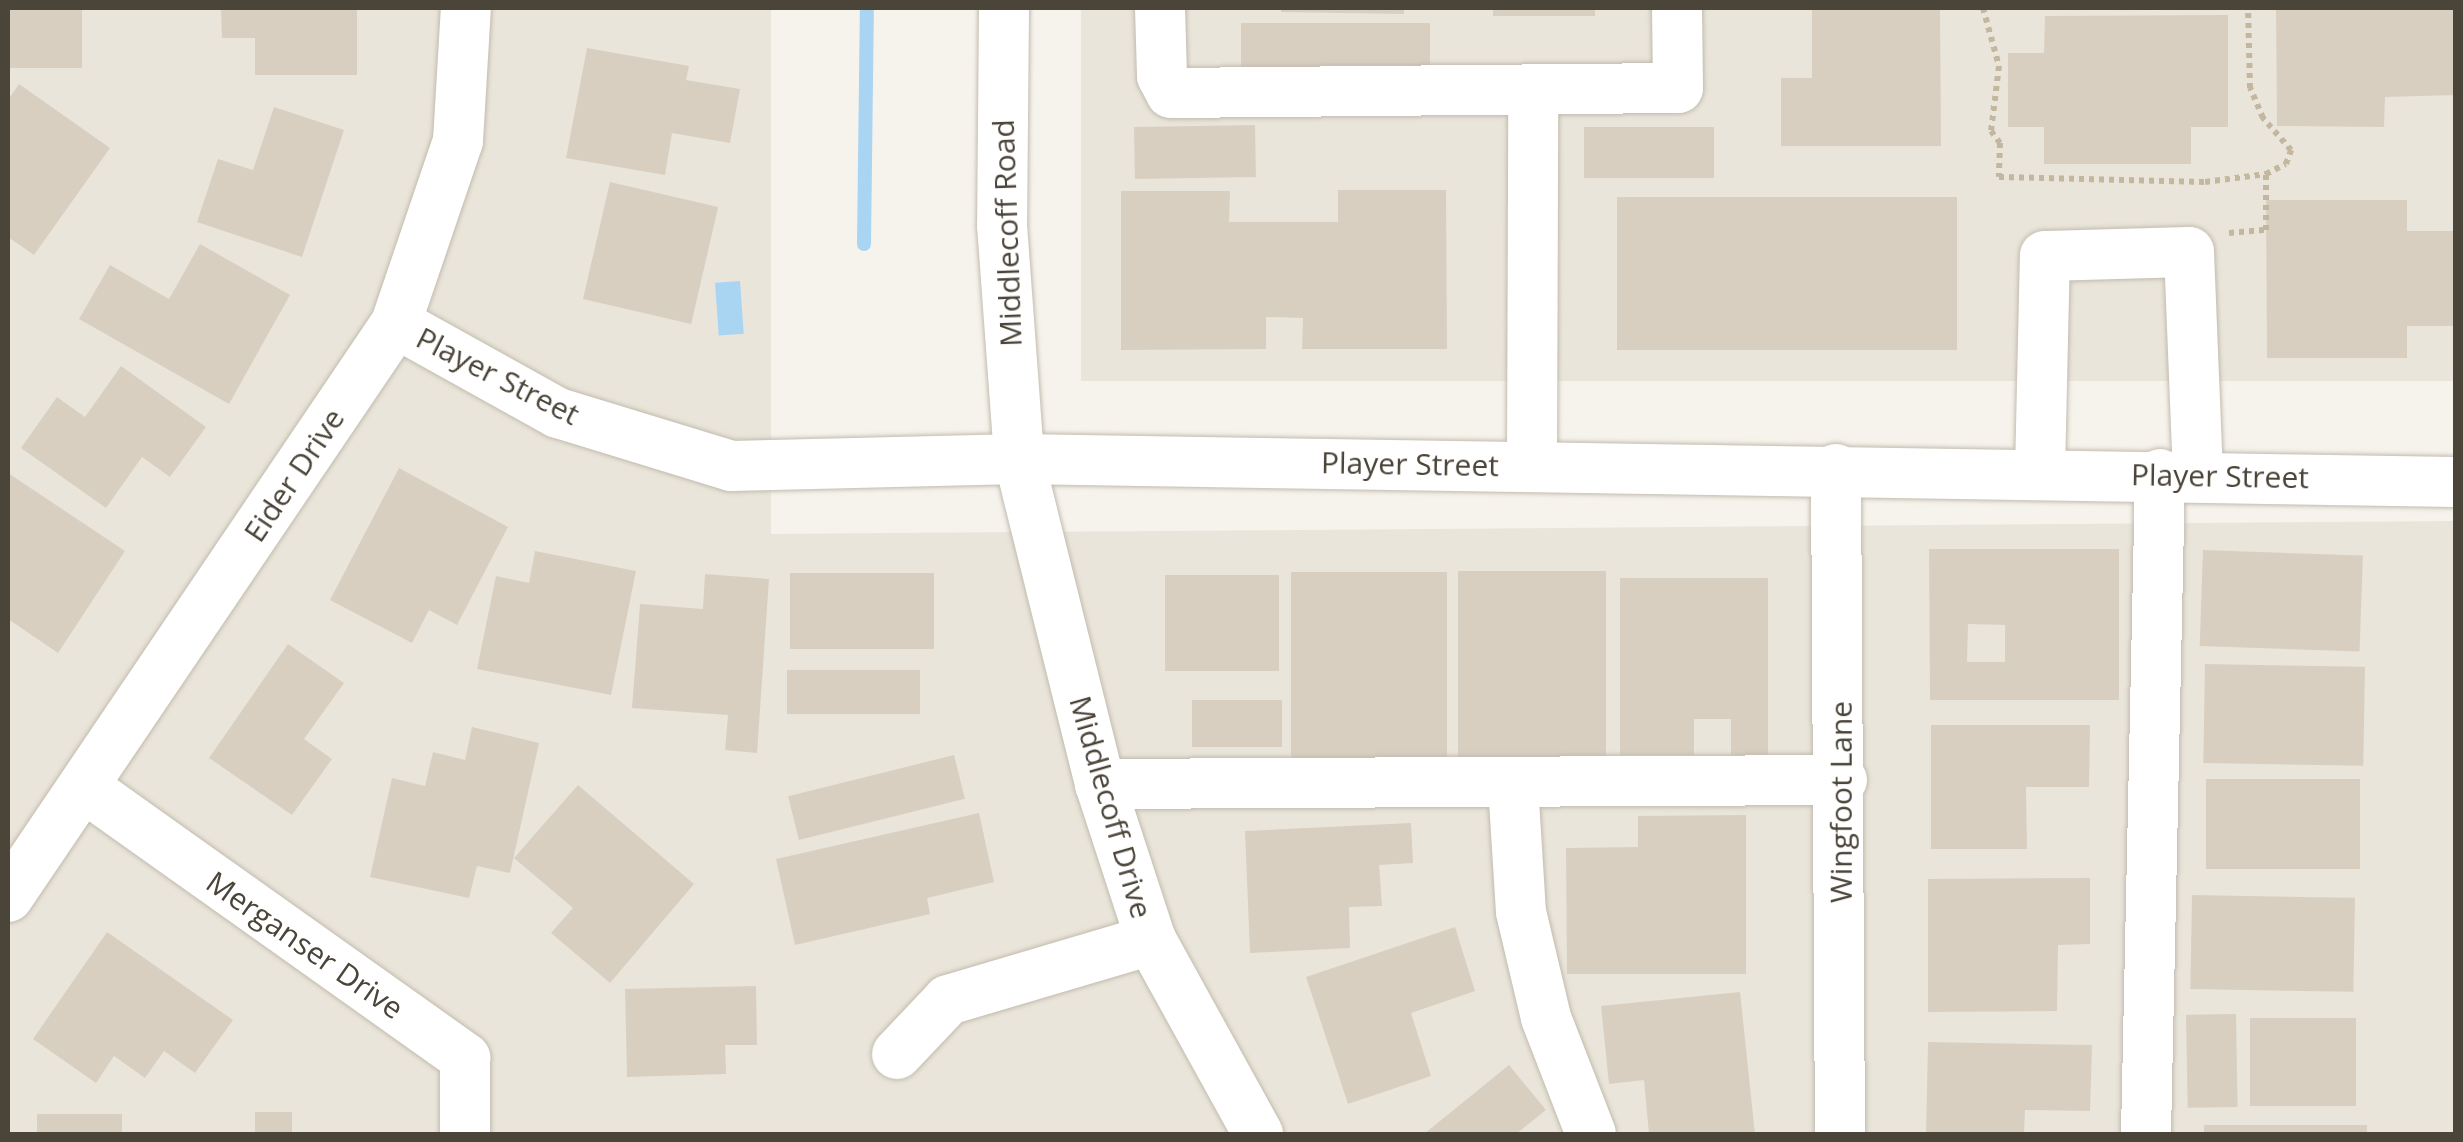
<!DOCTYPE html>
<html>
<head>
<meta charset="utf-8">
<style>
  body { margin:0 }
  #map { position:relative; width:2463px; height:1142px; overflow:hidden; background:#f6f3ec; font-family:"Open Sans",sans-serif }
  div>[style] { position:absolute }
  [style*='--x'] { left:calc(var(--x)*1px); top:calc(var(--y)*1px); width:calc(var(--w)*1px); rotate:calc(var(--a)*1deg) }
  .residential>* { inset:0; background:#eae5da; transform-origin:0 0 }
  .water>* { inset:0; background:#a9d4f2; transform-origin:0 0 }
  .stream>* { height:14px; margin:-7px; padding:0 7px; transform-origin:7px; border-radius:7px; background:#a9d4f2 }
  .building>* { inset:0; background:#d8cfc1; transform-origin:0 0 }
  .path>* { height:6px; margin-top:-3px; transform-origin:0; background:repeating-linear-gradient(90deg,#c4b79f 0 5px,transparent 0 10px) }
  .roads { filter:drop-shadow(0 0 2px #c2bbae) drop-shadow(0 0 2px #c2bbae) }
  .minor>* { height:50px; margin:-25px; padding:0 25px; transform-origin:25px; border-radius:25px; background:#fff }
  span { translate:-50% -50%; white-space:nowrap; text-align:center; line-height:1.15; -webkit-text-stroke:8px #fff; paint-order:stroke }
  .street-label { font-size:30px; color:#4b4439 }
  .frame { position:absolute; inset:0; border:10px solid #4b4439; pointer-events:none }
</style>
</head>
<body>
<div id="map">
  <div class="residential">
    <div style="clip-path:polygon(8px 8px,771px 8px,771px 534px,2455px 521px,2455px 1134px,8px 1134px)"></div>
    <div style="left:1081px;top:8px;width:1374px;height:373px"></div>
  </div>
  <div class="water">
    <div style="left:740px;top:281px;width:53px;height:25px;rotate:86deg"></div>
  </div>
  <div class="stream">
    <div style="--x:864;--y:244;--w:236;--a:-89.3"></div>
  </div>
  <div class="building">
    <div style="left:8px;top:8px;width:74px;height:60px"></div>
    <div style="clip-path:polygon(221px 8px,357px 8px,357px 75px,255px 75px,255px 38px,222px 38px)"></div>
    <div style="clip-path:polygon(1281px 8px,1404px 8px,1404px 14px,1281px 12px)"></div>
    <div style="left:1493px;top:8px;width:102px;height:8px"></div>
    <div style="clip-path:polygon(1812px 8px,1940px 8px,1941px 146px,1781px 146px,1781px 78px,1812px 78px)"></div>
    <div style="clip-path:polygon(2276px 8px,2456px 8px,2456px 95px,2385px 97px,2384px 127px,2277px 126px)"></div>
    <div style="clip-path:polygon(2228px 15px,2228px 127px,2191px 127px,2191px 164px,2044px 164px,2044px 127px,2008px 127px,2008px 53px,2044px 53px,2045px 16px)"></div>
    <div style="left:1430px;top:23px;width:53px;height:189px;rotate:90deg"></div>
    <div style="clip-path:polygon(587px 48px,689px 66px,686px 80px,740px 89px,730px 143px,672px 133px,665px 175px,566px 158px)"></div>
    <div style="clip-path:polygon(19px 84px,110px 148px,34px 255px,8px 237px,8px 100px)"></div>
    <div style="clip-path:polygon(274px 107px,344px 130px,302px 257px,197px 222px,218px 159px,253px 170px)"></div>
    <div style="left:1255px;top:125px;width:52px;height:121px;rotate:89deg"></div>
    <div style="left:1584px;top:127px;width:130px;height:51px"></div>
    <div style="left:610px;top:182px;width:111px;height:120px;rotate:13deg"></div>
    <div style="clip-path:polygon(1338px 190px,1446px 190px,1447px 349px,1302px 349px,1303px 318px,1266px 317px,1266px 349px,1121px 350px,1121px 191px,1230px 191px,1229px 222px,1338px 222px)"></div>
    <div style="left:1957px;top:197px;width:153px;height:340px;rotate:90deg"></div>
    <div style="clip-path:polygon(2266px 200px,2407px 200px,2407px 231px,2456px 231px,2456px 326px,2407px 326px,2407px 358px,2267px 358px)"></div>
    <div style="clip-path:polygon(200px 244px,290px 295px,229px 404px,79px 319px,110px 265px,169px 299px)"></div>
    <div style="clip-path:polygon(121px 366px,206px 427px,170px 477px,142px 457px,106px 508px,21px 448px,57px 397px,85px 417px)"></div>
    <div style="clip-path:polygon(399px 468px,508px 527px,457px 625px,429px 610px,412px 643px,330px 600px)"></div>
    <div style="clip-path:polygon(8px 473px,125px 551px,58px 653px,8px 619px)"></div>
    <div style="clip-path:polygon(evenodd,1929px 549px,2119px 549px,2119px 700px,1930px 700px,1929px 549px,1968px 624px,2005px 625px,2005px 662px,1967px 662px,1968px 624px)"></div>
    <div style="left:2203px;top:550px;width:160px;height:96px;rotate:2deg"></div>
    <div style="clip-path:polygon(535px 551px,636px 571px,611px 695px,477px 669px,496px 576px,529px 583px)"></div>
    <div style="left:1458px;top:571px;width:148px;height:187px"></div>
    <div style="left:1291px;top:572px;width:156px;height:186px"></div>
    <div style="left:790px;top:573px;width:144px;height:76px"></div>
    <div style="clip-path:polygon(705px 574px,769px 579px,757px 753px,725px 750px,728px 715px,632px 708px,640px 604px,703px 609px)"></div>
    <div style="left:1165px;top:575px;width:114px;height:96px"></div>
    <div style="clip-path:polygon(1620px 578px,1768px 578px,1768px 755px,1731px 755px,1731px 719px,1694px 719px,1694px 755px,1620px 755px)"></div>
    <div style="clip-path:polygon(288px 644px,344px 683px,304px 739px,332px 759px,292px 815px,209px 758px)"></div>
    <div style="left:2205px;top:664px;width:160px;height:99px;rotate:1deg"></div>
    <div style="left:920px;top:670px;width:44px;height:133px;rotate:90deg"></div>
    <div style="left:1282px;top:700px;width:47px;height:90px;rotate:90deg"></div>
    <div style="clip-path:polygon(1931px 725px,2090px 725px,2089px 787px,2026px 787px,2027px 849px,1931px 849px)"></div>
    <div style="clip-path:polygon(472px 727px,539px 743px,510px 873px,477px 866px,469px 898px,370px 877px,392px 778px,425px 786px,433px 752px,465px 760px)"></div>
    <div style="left:954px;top:755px;width:45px;height:171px;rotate:76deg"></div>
    <div style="left:2206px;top:779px;width:154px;height:90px"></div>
    <div style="clip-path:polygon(578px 785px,694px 884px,610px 983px,551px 933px,573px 908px,514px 858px)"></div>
    <div style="clip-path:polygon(979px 813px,994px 882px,927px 898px,930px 914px,795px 945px,776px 859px)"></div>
    <div style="clip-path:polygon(1746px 815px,1746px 974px,1567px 974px,1566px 848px,1638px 847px,1638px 816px)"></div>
    <div style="clip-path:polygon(1411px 823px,1413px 863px,1379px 865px,1382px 906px,1349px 907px,1350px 948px,1250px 953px,1245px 831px)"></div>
    <div style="clip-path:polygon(2090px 878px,2090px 944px,2058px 945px,2057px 1011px,1928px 1012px,1928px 879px)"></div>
    <div style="left:2192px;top:895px;width:163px;height:94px;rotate:1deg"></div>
    <div style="clip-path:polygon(1455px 927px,1475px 991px,1411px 1013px,1431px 1076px,1348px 1104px,1306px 977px)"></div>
    <div style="clip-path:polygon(107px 932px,233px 1020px,195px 1073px,164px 1051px,145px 1078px,114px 1056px,96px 1083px,33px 1039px)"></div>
    <div style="clip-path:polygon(756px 986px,757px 1045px,725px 1045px,726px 1074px,627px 1077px,625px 989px)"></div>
    <div style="clip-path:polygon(1740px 992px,1755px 1134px,1649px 1134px,1644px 1080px,1609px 1084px,1601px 1006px)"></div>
    <div style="left:2236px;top:1014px;width:93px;height:50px;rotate:89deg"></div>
    <div style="left:2250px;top:1018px;width:106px;height:88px"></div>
    <div style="clip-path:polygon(1928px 1042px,2092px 1045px,2090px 1111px,2025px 1110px,2024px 1134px,1926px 1134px)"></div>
    <div style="clip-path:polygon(1509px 1065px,1546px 1110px,1516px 1134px,1424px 1134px)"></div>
    <div style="left:255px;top:1112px;width:37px;height:22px"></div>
    <div style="left:122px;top:1114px;width:20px;height:85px;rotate:90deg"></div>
    <div style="left:2204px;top:1125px;width:163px;height:9px"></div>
  </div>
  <div class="path">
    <div style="--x:1983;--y:8;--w:60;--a:74.6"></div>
    <div style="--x:1999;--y:66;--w:65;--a:97"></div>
    <div style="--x:1991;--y:131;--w:15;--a:53"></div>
    <div style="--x:2000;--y:143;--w:34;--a:92"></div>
    <div style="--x:1999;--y:177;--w:206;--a:1.4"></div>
    <div style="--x:2205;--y:182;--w:62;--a:-7.5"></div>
    <div style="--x:2266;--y:174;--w:22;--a:-27"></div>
    <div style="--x:2286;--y:164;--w:15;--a:-70"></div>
    <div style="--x:2291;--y:150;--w:43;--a:-131.2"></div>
    <div style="--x:2263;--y:118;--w:33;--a:-113"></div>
    <div style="--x:2250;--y:88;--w:80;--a:-91.4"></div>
    <div style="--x:2229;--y:233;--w:37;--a:-5"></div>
    <div style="--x:2266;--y:230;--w:55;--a:-90"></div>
  </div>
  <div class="roads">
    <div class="minor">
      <div style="--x:1004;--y:8;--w:217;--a:90.5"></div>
      <div style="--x:1002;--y:225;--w:235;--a:85.8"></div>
      <div style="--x:1019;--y:459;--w:335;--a:76"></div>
      <div style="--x:1100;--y:784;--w:164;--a:71.9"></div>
      <div style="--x:1151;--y:940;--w:222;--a:61.1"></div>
      <div style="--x:1160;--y:8;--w:68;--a:88.3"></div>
      <div style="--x:1162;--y:76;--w:19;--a:62"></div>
      <div style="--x:1171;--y:93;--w:507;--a:-0.57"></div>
      <div style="--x:1678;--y:88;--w:80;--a:-90.7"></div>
      <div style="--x:396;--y:323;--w:185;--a:29.1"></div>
      <div style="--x:558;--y:413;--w:181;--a:17"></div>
      <div style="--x:731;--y:466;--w:288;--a:-1.4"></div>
      <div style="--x:1019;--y:459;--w:1437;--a:0.92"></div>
      <div style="--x:1532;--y:465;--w:375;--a:-89.8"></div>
      <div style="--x:1836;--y:469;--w:665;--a:89.66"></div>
      <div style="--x:2040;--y:472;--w:216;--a:-88.7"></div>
      <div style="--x:2045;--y:256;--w:144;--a:-1.6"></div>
      <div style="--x:2189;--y:252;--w:223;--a:87.7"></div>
      <div style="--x:1100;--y:784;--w:742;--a:-0.31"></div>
      <div style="--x:1513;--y:785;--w:127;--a:86.4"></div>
      <div style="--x:1521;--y:912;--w:109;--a:76.7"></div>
      <div style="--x:1546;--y:1018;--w:124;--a:68.8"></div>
      <div style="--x:84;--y:787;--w:468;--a:35.4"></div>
      <div style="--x:465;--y:1058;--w:76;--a:90"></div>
      <div style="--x:8;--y:897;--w:693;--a:-55.94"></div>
      <div style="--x:396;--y:323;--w:192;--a:-71.2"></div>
      <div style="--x:458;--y:141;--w:133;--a:-86.6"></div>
      <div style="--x:897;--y:1054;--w:74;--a:-46.6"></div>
      <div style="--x:948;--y:1000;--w:212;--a:-16.5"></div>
      <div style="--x:2146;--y:1134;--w:660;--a:-88.78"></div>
    </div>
  </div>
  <div class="street-label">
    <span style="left:1007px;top:233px;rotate:-92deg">Middlecoff Road</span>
    <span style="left:498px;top:376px;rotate:27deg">Player Street</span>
    <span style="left:1410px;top:464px;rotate:1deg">Player Street</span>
    <span style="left:294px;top:475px;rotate:-56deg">Eider Drive</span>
    <span style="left:2220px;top:476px;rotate:1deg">Player Street</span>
    <span style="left:1841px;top:802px;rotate:-90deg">Wingfoot Lane</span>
    <span style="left:1111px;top:807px;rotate:74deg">Middlecoff Drive</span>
    <span style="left:305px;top:945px;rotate:35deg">Merganser Drive</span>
  </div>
  <div class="frame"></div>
</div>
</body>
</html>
